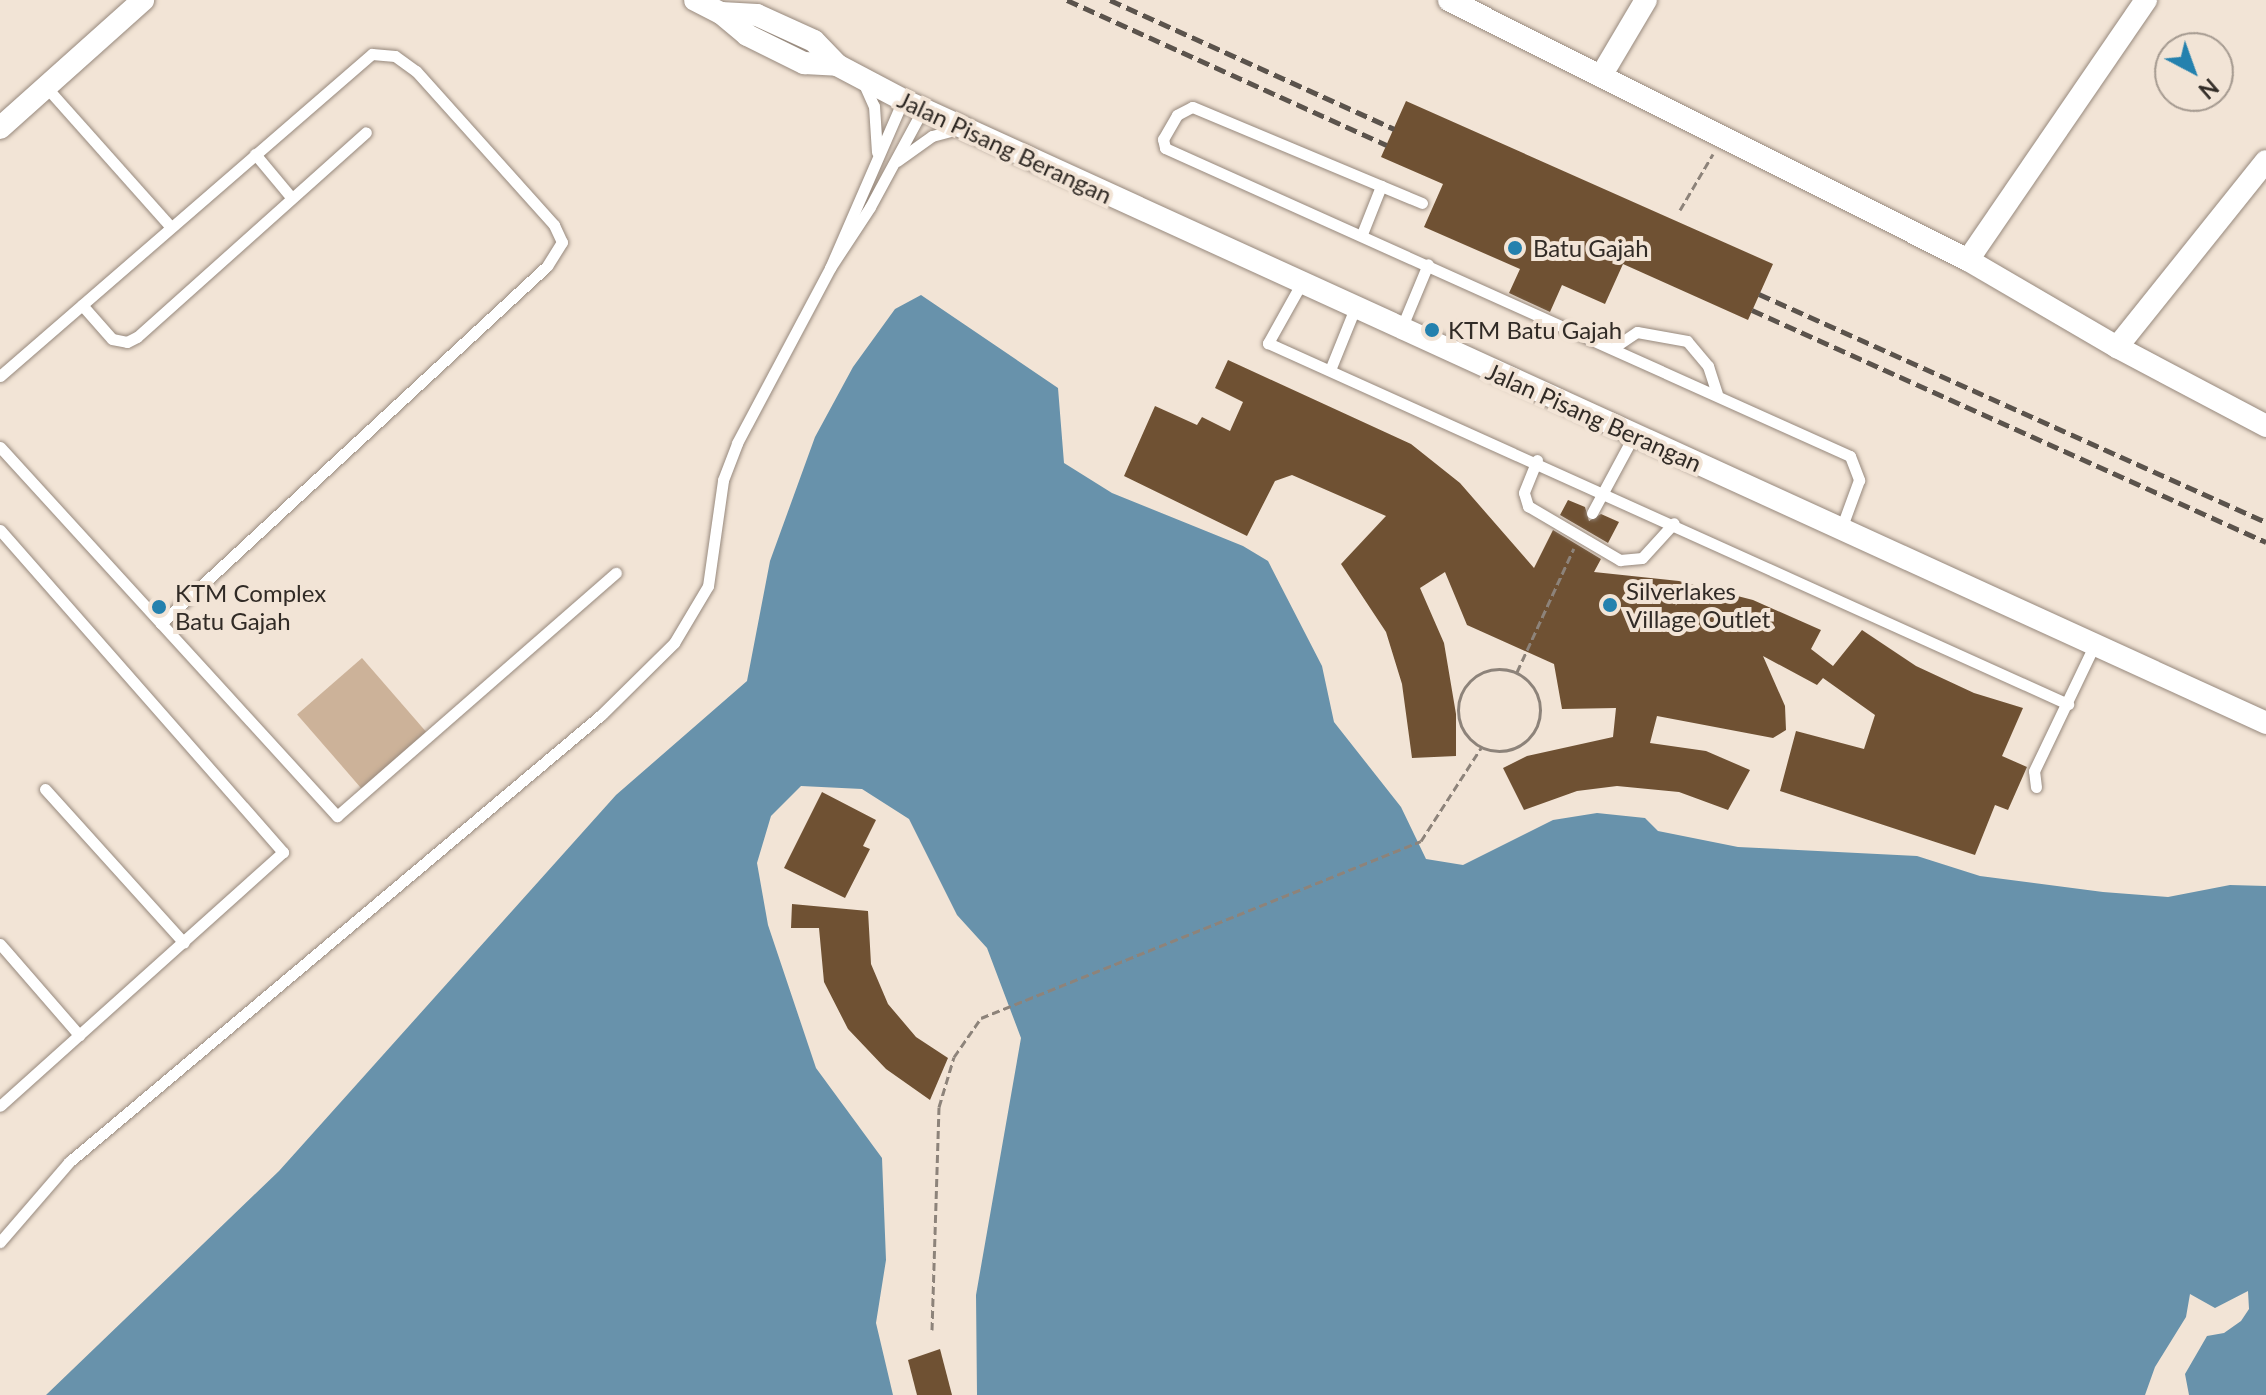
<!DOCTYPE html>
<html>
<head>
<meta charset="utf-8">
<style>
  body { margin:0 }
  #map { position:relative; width:2266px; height:1395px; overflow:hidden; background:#f2e4d6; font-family:Lato,sans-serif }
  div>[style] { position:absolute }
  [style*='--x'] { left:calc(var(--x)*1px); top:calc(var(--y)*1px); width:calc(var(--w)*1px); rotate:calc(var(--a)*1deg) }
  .green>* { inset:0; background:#ccb299; transform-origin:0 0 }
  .water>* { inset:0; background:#6892ab }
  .building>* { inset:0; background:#6f5133 }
  .path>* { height:3px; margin-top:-1.5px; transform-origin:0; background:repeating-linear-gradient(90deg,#8d837a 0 8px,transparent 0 12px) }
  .path>.ring { margin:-1.5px; padding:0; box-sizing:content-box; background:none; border:3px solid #8d837a; border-radius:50% }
  .roads { filter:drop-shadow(0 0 2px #97897d) drop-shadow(0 0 2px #97897d) }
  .lane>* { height:11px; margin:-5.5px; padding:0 5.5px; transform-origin:5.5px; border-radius:5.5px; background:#fff }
  .street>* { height:22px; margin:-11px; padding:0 11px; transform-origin:11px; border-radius:11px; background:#fff }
  .rail>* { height:5px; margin-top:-2.5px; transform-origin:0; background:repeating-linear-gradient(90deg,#5b534c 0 12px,transparent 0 18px) }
  .dots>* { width:22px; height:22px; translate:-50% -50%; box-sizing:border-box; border:4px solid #f2e4d6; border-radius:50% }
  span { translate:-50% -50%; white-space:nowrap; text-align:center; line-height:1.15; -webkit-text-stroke:8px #f2e4d6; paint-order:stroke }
  .street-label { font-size:24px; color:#312b26 }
  .poi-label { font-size:24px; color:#312b26 }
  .left { translate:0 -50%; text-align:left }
  .north { position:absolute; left:2154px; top:32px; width:80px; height:80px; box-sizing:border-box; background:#f2e4d6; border:2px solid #a59a90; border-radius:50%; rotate:139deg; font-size:22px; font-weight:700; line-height:32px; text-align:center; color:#312b26 }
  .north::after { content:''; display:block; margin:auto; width:28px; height:36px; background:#2481ae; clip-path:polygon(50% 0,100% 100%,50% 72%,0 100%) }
</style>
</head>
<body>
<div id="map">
  <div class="green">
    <div style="left:362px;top:658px;width:98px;height:86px;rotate:49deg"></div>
  </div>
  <div class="water">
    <div style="clip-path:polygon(921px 295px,1058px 388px,1064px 463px,1112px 493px,1243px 546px,1268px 561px,1322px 666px,1334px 722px,1401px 807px,1426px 859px,1463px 865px,1553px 820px,1597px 813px,1645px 818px,1658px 831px,1738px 847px,1917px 856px,1980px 876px,2103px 892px,2168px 897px,2230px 885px,2266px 886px,2266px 1395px,2189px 1395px,2185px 1374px,2207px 1336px,2224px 1333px,2241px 1321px,2249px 1309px,2248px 1291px,2215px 1308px,2190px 1294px,2186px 1317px,2155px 1367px,2145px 1395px,977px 1395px,976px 1295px,1021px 1038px,987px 948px,957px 915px,909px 819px,862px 789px,801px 786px,771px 816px,757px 863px,768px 925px,816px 1068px,882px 1158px,886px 1260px,876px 1323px,893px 1395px,46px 1395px,279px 1171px,616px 795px,747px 681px,770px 561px,815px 437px,853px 367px,895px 309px)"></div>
  </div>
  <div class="building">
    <div style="clip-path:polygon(1406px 101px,1773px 264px,1748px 320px,1623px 264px,1605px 304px,1562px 285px,1550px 312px,1509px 293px,1520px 269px,1424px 227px,1443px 184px,1381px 157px)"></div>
    <div style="clip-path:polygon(1228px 360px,1411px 444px,1460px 483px,1534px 568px,1553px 530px,1601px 559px,1594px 572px,1679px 581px,1753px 600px,1821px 630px,1811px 649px,1833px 666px,1862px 630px,1916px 666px,1974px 693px,2023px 708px,2002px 756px,2027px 767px,2008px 810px,1995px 805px,1975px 855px,1780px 791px,1796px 731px,1864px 749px,1875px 715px,1823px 678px,1817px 685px,1763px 656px,1785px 706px,1786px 730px,1773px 738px,1657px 716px,1650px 743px,1706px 751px,1750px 770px,1728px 810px,1679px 792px,1617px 786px,1577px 791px,1524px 810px,1503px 768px,1527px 756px,1613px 737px,1616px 708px,1562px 709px,1554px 664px,1467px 625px,1445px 572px,1420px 588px,1444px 643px,1456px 714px,1456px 756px,1412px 758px,1402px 684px,1386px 632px,1341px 564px,1386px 516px,1292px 475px,1275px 481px,1247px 536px,1124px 476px,1155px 406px,1197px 425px,1202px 417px,1230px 431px,1243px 402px,1215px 388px)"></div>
    <div style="clip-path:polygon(1568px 500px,1585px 507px,1589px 521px,1601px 514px,1619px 522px,1608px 543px,1560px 515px)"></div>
    <div style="clip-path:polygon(822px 792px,876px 820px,863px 846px,870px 849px,845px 898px,784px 868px)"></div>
    <div style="clip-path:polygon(792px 904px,868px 911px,871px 964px,888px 1004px,916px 1037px,948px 1058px,930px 1100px,886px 1069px,848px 1029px,824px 982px,819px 928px,791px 928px)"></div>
    <div style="clip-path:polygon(940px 1349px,952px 1395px,917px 1395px,908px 1360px)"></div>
  </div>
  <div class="path">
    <div style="--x:1680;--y:210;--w:65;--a:-59.5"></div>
    <div class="ring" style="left:1458px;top:669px;width:79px;height:79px"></div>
    <div style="--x:1517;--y:672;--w:136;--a:-65.3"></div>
    <div style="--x:932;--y:1330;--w:223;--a:-88.2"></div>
    <div style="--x:939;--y:1107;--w:52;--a:-73.3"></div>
    <div style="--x:954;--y:1057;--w:47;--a:-55.3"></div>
    <div style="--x:981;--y:1018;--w:474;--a:-21.9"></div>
    <div style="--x:1421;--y:841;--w:111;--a:-57.2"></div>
  </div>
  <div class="roads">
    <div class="lane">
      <div style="--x:864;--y:84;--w:24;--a:66"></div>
      <div style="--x:874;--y:106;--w:46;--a:86.3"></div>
      <div style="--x:47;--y:88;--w:186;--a:48.3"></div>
      <div style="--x:903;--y:100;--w:183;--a:113.5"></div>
      <div style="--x:830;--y:268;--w:73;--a:-56.7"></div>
      <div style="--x:870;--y:207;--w:111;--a:-61.6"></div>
      <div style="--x:255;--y:154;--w:56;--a:50.1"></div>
      <div style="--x:897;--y:161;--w:43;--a:-35.5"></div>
      <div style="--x:932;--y:136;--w:28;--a:-15"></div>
      <div style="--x:1422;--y:203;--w:249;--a:-157.3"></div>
      <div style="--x:1192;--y:107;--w:17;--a:152"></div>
      <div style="--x:1177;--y:115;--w:28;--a:120"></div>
      <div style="--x:1163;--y:139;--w:9;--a:77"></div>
      <div style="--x:1165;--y:148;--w:751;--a:24.21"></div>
      <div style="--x:1850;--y:456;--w:26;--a:69"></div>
      <div style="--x:1859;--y:480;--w:52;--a:110.2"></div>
      <div style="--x:1362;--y:234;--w:52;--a:-68.4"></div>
      <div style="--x:1301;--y:284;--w:68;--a:119.2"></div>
      <div style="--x:1268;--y:343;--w:878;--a:24.29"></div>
      <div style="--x:82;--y:305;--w:45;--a:48.6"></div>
      <div style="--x:112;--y:339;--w:15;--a:11"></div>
      <div style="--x:127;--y:342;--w:11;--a:-27"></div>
      <div style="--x:137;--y:337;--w:307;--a:-41.8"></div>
      <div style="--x:1401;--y:329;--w:70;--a:-67.4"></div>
      <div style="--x:1616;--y:346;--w:25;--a:-34"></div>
      <div style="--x:1637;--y:332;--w:51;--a:10.2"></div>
      <div style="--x:1687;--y:341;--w:33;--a:50"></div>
      <div style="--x:1708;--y:366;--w:29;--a:72"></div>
      <div style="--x:1330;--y:370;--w:67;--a:-68"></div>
      <div style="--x:0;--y:376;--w:492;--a:-40.9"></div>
      <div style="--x:372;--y:54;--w:23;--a:5"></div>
      <div style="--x:395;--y:56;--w:26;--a:36"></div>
      <div style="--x:416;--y:71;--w:207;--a:48.1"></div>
      <div style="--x:554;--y:225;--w:19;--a:65"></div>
      <div style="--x:562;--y:242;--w:28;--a:122"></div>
      <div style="--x:547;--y:266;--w:526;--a:137.24"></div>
      <div style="--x:0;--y:447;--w:500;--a:47.6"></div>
      <div style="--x:337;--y:816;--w:370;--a:-41.1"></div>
      <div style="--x:1537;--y:460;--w:35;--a:112"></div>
      <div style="--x:1524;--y:493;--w:14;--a:73"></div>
      <div style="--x:1528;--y:506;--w:107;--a:30.4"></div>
      <div style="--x:1620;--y:560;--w:22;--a:-5"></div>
      <div style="--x:1642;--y:558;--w:47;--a:-47.6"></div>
      <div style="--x:1592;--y:513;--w:89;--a:-61.7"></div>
      <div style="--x:0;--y:530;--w:429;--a:48.7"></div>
      <div style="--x:283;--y:852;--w:380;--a:138.1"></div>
      <div style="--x:2036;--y:787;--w:16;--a:-97"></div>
      <div style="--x:2034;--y:771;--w:139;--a:-64.4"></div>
      <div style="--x:45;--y:789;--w:207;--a:47.9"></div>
      <div style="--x:0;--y:944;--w:121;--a:49"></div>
      <div style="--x:0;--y:1242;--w:106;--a:-49.2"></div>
      <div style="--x:69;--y:1162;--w:695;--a:-40.04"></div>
      <div style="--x:601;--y:715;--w:103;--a:-44.6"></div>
      <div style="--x:674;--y:643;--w:66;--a:-59.2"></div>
      <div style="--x:708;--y:586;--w:107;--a:-81.9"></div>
      <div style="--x:723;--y:480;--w:40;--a:-69"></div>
      <div style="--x:737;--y:443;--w:198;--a:-62"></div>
    </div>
    <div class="street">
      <div style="--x:695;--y:0;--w:29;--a:27"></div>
      <div style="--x:721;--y:13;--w:34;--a:40"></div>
      <div style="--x:747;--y:35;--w:64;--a:26.2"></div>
      <div style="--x:804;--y:63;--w:33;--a:3"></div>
      <div style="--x:1449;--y:0;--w:580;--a:26.61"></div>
      <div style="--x:1968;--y:260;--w:173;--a:30.3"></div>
      <div style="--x:2117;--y:347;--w:169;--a:27.9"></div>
      <div style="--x:721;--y:13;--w:36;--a:3"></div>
      <div style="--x:757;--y:15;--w:63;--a:24.5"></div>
      <div style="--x:814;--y:41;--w:33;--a:46"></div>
      <div style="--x:837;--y:65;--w:75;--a:27.9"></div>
      <div style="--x:903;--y:100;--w:1499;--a:24.56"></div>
      <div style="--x:1601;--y:76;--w:88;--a:-59.4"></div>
      <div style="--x:0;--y:128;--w:192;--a:-41.8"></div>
      <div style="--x:1968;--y:260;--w:315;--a:-55.6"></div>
      <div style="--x:2117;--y:347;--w:238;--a:-51.3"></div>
    </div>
  </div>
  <div class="rail">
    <div style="--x:1067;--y:0;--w:351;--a:24.4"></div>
    <div style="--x:1110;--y:0;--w:312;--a:24.4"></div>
    <div style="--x:1759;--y:294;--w:556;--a:24.21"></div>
    <div style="--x:1752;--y:310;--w:564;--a:24.29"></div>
  </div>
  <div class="dots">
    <div style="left:1515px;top:248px;background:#2481ae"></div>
    <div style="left:1432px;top:330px;background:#2481ae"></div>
    <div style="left:1610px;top:605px;background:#2481ae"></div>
    <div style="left:159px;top:607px;background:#2481ae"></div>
  </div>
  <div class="street-label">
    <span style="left:1005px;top:147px;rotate:25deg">Jalan Pisang Berangan</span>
    <span style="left:1594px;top:417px;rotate:24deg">Jalan Pisang Berangan</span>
  </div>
  <div class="poi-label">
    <span class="left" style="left:1533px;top:248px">Batu Gajah</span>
    <span class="left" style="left:1448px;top:330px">KTM Batu Gajah</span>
    <span class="left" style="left:1626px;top:605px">Silverlakes<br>Village Outlet</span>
    <span class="left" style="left:175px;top:607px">KTM Complex<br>Batu Gajah</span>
  </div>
  <div class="north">N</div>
</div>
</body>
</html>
